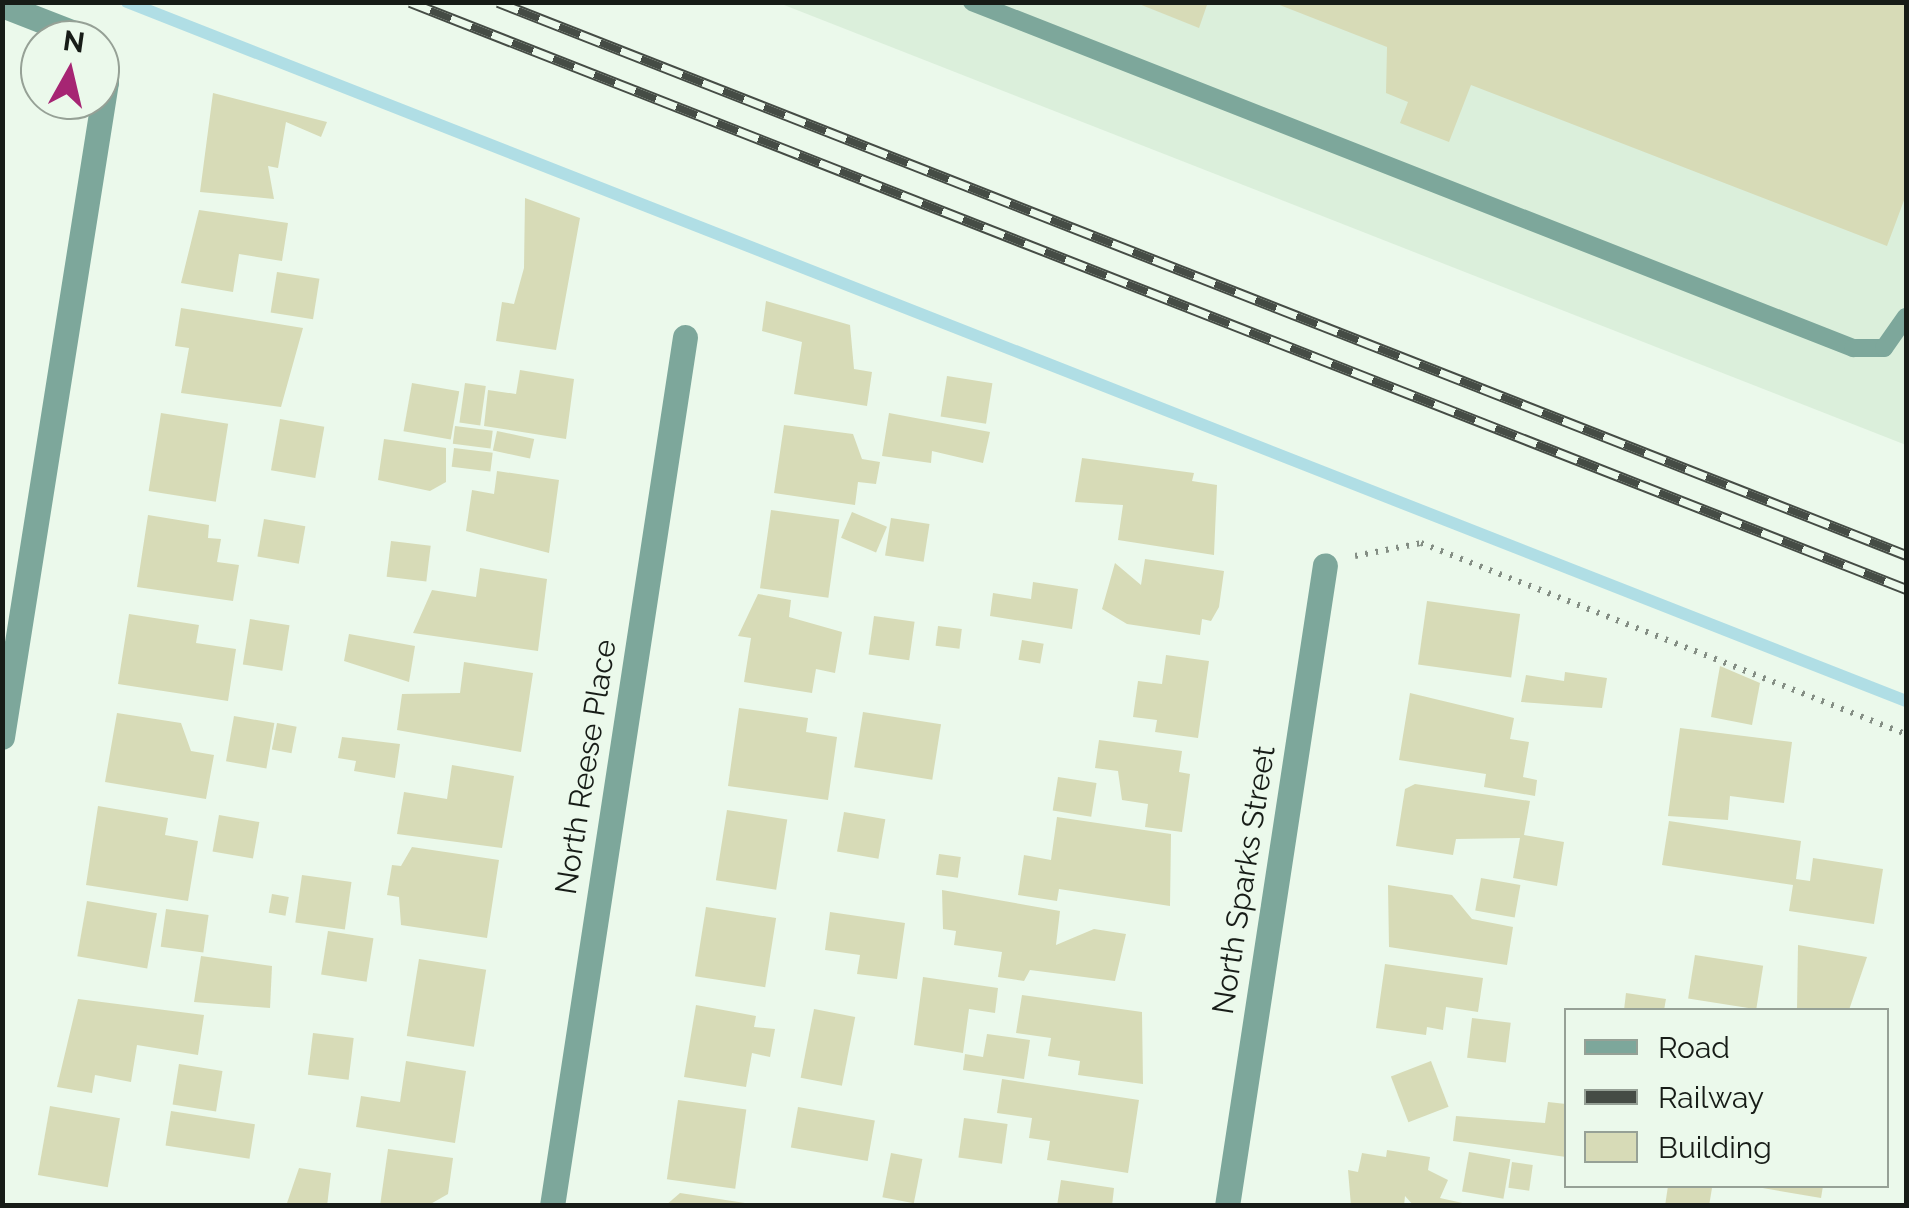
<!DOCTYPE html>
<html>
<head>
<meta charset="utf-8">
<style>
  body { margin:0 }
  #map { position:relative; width:1909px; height:1208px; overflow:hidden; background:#ebf9eb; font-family:Raleway,sans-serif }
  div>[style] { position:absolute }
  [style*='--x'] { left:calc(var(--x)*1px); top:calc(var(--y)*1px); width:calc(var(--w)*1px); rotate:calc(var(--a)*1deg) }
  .built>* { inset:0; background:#dbefdb }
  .stream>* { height:12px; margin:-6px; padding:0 6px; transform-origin:6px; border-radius:6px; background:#b0dee5 }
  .building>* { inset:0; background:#d7dbb7; transform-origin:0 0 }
  .path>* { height:6px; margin-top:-3px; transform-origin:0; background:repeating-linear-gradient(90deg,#848e84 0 2.5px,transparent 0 10.5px) }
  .lane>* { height:18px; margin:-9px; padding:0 9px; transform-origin:9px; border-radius:9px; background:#7da79b }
  .street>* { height:25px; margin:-12.5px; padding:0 12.5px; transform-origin:12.5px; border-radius:12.5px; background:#7da79b }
  .rail>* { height:11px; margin-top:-5.5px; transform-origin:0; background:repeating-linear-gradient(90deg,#ebf9eb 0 22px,#454c45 0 44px); box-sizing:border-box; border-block:2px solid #454c45 }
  span { translate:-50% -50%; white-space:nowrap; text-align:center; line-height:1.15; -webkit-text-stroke:8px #ebf9eb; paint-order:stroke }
  .street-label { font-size:30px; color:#171c17 }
  .frame { position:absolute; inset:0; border:5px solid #171c17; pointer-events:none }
  .legend { position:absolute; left:1564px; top:1008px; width:325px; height:180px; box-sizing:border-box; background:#ebf9eb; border:2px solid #96a196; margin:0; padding:12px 18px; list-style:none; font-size:30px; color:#171c17 }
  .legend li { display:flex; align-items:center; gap:20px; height:50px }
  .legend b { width:50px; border:2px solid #96a196 }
  .north { position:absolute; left:20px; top:20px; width:100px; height:100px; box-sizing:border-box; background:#ebf9eb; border:2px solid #96a196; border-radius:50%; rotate:8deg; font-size:28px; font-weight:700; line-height:40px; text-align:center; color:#171c17 }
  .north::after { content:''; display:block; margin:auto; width:35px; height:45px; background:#a62573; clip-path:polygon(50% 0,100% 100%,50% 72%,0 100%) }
</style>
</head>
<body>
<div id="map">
  <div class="built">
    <div style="clip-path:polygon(779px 3px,1906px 3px,1906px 445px)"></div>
  </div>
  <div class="stream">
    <div style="--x:127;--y:2;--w:1911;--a:21.45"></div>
  </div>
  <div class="building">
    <div style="clip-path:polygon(1134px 2px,1208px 2px,1199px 28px)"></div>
    <div style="clip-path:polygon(1272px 2px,1906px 2px,1906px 195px,1887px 246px,1471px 85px,1449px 142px,1400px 123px,1408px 102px,1386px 93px,1387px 47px)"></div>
    <div style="clip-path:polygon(213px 93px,327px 122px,321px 137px,286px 122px,278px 168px,268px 166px,274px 199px,200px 192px)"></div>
    <div style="clip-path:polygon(525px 198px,580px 218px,556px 350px,496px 341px,502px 302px,514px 304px,524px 268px)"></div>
    <div style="clip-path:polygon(199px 210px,288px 223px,282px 261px,239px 254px,233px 292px,181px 283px)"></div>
    <div style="left:277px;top:272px;width:43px;height:41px;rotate:9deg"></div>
    <div style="clip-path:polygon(766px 301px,850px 325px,854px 369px,872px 372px,867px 406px,794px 394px,802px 342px,762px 331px)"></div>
    <div style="clip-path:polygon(181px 308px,303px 328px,281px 407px,181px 393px,189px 348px,175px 346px)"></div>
    <div style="clip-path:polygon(520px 370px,574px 379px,566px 439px,484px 426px,488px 390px,516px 394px)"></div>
    <div style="left:947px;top:376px;width:46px;height:41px;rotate:9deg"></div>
    <div style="left:412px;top:383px;width:48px;height:49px;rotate:10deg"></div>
    <div style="left:465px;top:383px;width:21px;height:40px;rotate:8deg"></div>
    <div style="left:161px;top:413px;width:68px;height:79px;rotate:9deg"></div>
    <div style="clip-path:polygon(889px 413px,990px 432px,983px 463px,932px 451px,931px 463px,882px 456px)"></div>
    <div style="left:280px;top:419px;width:45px;height:52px;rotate:10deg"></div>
    <div style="clip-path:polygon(784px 425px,853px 434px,862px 459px,880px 462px,876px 484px,858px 482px,855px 505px,774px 493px)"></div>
    <div style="left:455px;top:426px;width:38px;height:18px;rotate:7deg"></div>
    <div style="left:497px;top:431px;width:38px;height:20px;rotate:12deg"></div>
    <div style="clip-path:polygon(384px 439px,446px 448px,446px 482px,430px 491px,378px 480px)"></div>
    <div style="left:454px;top:448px;width:39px;height:19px;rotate:7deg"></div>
    <div style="clip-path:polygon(1082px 458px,1194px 473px,1192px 481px,1217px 485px,1214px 555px,1118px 540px,1123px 505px,1075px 502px)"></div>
    <div style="clip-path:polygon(497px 471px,559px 480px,549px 553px,466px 531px,472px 490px,494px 494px)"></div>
    <div style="left:771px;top:510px;width:69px;height:79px;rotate:8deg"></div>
    <div style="left:852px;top:512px;width:38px;height:28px;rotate:23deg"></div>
    <div style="clip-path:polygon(148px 515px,209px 525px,208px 538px,221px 539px,217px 562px,239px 565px,233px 601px,137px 587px)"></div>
    <div style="left:891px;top:518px;width:39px;height:38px;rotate:9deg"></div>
    <div style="left:264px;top:519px;width:42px;height:38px;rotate:10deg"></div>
    <div style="left:391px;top:541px;width:40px;height:36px;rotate:7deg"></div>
    <div style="clip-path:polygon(1145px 559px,1224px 571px,1219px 607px,1211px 621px,1202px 619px,1200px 635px,1127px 624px,1102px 609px,1115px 563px,1141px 585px)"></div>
    <div style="clip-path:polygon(480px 568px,547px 579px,538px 651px,413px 633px,432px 590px,476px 597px)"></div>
    <div style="clip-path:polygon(1033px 582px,1078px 589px,1072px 629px,990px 616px,993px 593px,1031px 599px)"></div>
    <div style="clip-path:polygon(758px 594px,791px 600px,789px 617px,842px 632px,835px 673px,816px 669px,812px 693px,744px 682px,751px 638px,738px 636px)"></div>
    <div style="left:1427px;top:601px;width:94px;height:64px;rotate:8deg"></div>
    <div style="clip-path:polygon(129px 614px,199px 625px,196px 643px,236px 649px,228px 701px,118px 684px)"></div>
    <div style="left:874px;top:616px;width:41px;height:39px;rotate:8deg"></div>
    <div style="left:250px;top:619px;width:40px;height:46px;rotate:9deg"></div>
    <div style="left:938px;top:626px;width:24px;height:20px;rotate:7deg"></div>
    <div style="clip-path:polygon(349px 634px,415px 646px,409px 682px,344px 661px)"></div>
    <div style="left:1022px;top:640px;width:22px;height:20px;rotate:10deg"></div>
    <div style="clip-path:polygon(1166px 655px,1209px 661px,1198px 738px,1155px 732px,1157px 720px,1133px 717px,1138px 681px,1162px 684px)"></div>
    <div style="clip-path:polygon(464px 662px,533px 673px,521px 752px,397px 730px,402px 694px,460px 693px)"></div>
    <div style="clip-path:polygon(1720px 666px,1760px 683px,1752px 725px,1711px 717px)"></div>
    <div style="clip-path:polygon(1565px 672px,1607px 678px,1602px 708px,1521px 702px,1526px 675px,1564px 681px)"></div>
    <div style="clip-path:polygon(1410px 693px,1514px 718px,1510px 739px,1529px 742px,1523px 777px,1537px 780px,1535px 796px,1484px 787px,1486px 774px,1399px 760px)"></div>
    <div style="clip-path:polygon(739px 708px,808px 718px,806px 732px,837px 737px,828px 800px,728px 786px)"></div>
    <div style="left:863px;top:712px;width:79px;height:56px;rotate:9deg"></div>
    <div style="clip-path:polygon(117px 713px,181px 723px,191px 751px,214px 755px,206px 799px,105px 782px)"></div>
    <div style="left:234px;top:716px;width:41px;height:46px;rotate:10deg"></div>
    <div style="left:277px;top:723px;width:20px;height:27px;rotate:11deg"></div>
    <div style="clip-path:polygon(1680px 728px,1792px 742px,1784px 803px,1730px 796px,1728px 820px,1668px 816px)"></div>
    <div style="clip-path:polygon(342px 737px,400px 744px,395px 778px,354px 771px,356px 761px,338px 758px)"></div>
    <div style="clip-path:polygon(1099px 740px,1182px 751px,1179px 772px,1190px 774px,1182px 832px,1145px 827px,1148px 804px,1122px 800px,1118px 771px,1095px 768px)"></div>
    <div style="clip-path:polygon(452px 765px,514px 776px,502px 848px,397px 834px,404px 792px,447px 799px)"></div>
    <div style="left:1058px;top:777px;width:39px;height:34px;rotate:9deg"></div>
    <div style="clip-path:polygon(1415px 784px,1530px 801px,1524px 835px,1564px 842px,1557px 886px,1513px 878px,1520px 838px,1456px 839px,1453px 855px,1396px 846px,1405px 789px)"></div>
    <div style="clip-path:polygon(98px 806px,168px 818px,165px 835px,198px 841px,188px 901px,86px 885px)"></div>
    <div style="left:727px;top:810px;width:61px;height:71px;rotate:9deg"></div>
    <div style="left:844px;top:812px;width:42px;height:40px;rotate:10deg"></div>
    <div style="left:219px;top:815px;width:41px;height:37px;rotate:10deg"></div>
    <div style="clip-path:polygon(1057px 817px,1171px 834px,1170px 906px,1059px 889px,1057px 901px,1018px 895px,1024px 855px,1051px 860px)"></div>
    <div style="clip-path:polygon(1669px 821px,1801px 841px,1796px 879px,1810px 881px,1813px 858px,1883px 869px,1874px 924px,1789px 911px,1793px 885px,1662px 865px)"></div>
    <div style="clip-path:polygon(412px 847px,499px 860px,487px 938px,401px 925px,399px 897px,387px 895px,392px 865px,401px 866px)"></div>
    <div style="left:939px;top:854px;width:22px;height:21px;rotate:8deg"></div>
    <div style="left:302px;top:875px;width:50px;height:48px;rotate:8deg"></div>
    <div style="left:1481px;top:878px;width:40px;height:33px;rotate:10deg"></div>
    <div style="clip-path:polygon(1388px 885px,1452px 895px,1472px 919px,1513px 927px,1507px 965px,1389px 947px)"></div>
    <div style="clip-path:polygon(942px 890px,1060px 911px,1056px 945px,1094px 929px,1126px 934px,1115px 981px,1030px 970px,1024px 981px,998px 977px,1002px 952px,954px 945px,956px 931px,943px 929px)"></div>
    <div style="left:272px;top:894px;width:17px;height:19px;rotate:10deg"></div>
    <div style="left:87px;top:901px;width:71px;height:56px;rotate:10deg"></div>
    <div style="left:706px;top:907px;width:71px;height:70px;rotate:9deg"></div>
    <div style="left:166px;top:909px;width:43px;height:38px;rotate:8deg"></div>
    <div style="clip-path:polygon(830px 912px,905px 923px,897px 979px,857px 974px,860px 955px,825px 950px)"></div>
    <div style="left:328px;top:931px;width:46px;height:44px;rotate:9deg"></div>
    <div style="clip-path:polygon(1798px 945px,1867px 957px,1849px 1010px,1797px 1010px)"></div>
    <div style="left:1695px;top:955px;width:69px;height:44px;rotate:9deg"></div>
    <div style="clip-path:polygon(201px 956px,272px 966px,270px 1008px,194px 1002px)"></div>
    <div style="left:419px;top:959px;width:68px;height:78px;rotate:9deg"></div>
    <div style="clip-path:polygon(1385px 964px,1483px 978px,1478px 1012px,1446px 1007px,1443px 1030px,1427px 1027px,1426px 1035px,1376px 1028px)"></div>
    <div style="clip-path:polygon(923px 977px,998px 988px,995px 1013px,969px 1009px,963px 1053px,914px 1045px)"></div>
    <div style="clip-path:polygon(1626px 993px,1666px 999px,1664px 1010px,1624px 1010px)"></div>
    <div style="clip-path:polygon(1022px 995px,1142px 1012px,1143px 1084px,1078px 1075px,1080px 1061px,1048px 1056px,1051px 1038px,1016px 1033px)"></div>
    <div style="clip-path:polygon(78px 999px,204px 1015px,198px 1055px,137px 1045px,131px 1082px,95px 1075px,92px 1093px,57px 1087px)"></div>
    <div style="clip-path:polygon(696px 1005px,756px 1016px,754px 1027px,775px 1029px,770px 1057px,752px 1053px,746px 1087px,684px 1077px)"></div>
    <div style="left:814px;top:1009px;width:42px;height:70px;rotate:11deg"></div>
    <div style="left:1472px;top:1018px;width:39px;height:40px;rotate:7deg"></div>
    <div style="left:313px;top:1033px;width:41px;height:42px;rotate:7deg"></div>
    <div style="clip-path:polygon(987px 1034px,1030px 1040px,1024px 1079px,963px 1070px,965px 1054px,983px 1057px)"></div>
    <div style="clip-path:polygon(406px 1061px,466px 1071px,455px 1143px,356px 1127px,361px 1096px,400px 1102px)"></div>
    <div style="left:1431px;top:1061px;width:49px;height:43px;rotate:69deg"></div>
    <div style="left:179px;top:1064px;width:44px;height:41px;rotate:9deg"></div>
    <div style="clip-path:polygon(1002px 1079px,1139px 1100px,1128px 1173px,1047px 1160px,1050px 1141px,1029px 1138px,1032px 1118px,997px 1113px)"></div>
    <div style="left:678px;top:1100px;width:69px;height:80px;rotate:8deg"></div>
    <div style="clip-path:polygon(1548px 1102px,1566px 1104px,1566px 1157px,1453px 1141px,1456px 1116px,1545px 1123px)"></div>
    <div style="left:50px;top:1106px;width:71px;height:70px;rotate:10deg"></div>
    <div style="left:798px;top:1107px;width:78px;height:41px;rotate:10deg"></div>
    <div style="left:171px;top:1111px;width:85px;height:35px;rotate:9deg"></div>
    <div style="left:964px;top:1118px;width:44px;height:40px;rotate:8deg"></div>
    <div style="clip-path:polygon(388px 1149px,453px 1158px,448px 1194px,427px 1206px,380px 1206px)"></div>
    <div style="clip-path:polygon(1387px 1150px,1430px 1157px,1428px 1170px,1448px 1180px,1440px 1198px,1476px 1206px,1414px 1206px,1405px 1196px,1404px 1206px,1351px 1206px,1348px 1170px,1358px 1172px,1362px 1153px,1386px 1157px)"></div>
    <div style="left:1469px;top:1152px;width:42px;height:40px;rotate:10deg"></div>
    <div style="left:891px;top:1153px;width:32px;height:45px;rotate:11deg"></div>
    <div style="left:1512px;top:1162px;width:21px;height:26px;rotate:8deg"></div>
    <div style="clip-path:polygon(299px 1168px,331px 1173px,327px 1206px,286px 1206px)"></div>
    <div style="clip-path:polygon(1061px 1180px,1114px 1188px,1112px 1206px,1057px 1206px)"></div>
    <div style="clip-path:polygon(1668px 1186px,1712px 1188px,1709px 1206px,1665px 1206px)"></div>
    <div style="clip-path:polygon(1751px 1186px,1823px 1186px,1821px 1198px)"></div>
    <div style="clip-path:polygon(680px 1193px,745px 1203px,745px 1206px,665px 1206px)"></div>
  </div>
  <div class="path">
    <div style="--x:1355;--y:556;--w:67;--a:-11.1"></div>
    <div style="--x:1421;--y:543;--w:521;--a:21.5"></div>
  </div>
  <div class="lane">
    <div style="--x:972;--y:2;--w:947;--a:21.44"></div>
    <div style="--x:1853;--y:348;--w:31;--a:0"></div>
    <div style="--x:1884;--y:348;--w:38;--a:-55"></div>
  </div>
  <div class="street">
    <div style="--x:2;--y:5;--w:97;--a:21.3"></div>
    <div style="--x:2;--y:737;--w:663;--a:-80.98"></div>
    <div style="--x:106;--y:82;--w:31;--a:-101"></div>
    <div style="--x:552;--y:1206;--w:879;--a:-81.3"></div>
    <div style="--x:1227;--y:1206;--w:648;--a:-81.31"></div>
  </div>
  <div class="rail">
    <div style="--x:410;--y:2;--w:1607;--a:21.42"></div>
    <div style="--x:498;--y:2;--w:1513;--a:21.44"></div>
  </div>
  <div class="street-label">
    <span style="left:586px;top:767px;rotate:-81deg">North Reese Place</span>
    <span style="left:1244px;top:880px;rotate:-81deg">North Sparks Street</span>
  </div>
  <div class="frame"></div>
  <ul class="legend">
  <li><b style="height:12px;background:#7da79b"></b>Road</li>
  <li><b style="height:12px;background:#454c45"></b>Railway</li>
  <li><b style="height:28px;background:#d7dbb7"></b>Building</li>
  </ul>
  <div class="north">N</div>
</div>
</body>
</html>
